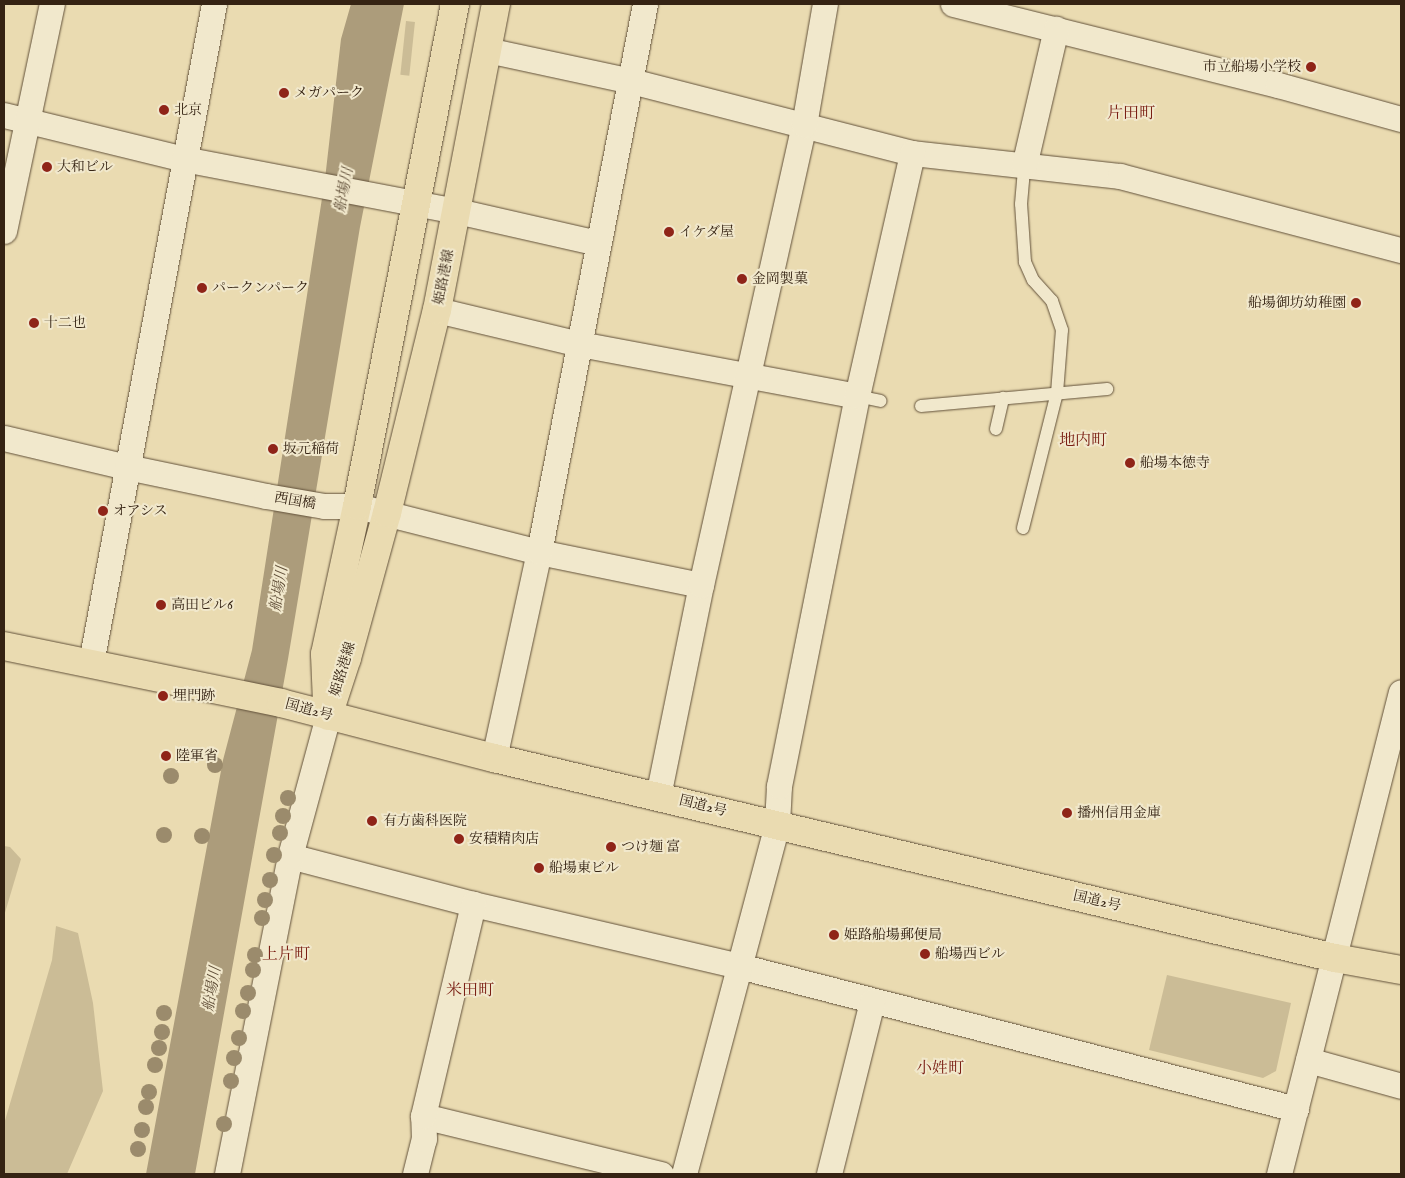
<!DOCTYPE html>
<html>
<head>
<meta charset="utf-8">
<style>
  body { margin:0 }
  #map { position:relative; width:1405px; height:1178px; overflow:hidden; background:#eadbb1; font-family:"IM FELL English","Noto Serif JP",serif }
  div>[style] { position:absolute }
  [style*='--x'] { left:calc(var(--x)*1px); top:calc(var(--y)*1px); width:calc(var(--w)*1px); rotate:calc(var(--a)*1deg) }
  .green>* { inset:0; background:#cbbc96; transform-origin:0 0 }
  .water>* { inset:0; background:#ac9c7b }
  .roads { filter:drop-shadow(0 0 1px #62513a) drop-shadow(0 0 1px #62513a) }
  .service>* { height:12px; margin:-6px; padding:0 6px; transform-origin:6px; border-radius:6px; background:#f1e8cc }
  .minor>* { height:25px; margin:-12.5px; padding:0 12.5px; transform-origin:12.5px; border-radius:12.5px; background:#f1e8cc }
  .primary>* { height:28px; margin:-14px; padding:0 14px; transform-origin:14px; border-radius:14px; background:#eadbb1 }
  .trunk>* { height:28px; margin:-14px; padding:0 14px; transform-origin:14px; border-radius:14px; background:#eadbb1 }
  .trees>* { width:16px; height:16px; margin:-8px; border-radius:50%; background:#9b8b6c }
  .dots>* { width:14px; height:14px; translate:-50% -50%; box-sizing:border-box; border:2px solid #f1e8cc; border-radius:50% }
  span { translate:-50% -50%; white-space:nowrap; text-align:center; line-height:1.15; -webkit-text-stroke:4px #f1e8cc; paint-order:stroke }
  .poi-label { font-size:14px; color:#352313 }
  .right { translate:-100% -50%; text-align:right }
  .left { translate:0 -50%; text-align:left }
  .street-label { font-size:14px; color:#352313 }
  .water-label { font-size:15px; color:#5f4d37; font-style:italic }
  .quarter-label { font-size:16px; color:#7a1f14 }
  .frame { position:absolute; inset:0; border:5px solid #352313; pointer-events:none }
</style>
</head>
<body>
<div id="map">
  <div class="green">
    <div style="left:406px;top:21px;width:9px;height:54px;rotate:6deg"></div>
    <div style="clip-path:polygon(4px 846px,10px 847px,21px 859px,4px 916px)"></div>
    <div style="clip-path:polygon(56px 926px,78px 933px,93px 1003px,103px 1091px,67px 1174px,4px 1174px,4px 1124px,52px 960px)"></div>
    <div style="clip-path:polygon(1167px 975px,1291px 1003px,1276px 1071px,1263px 1078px,1149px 1050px)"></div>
  </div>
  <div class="water">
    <div style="clip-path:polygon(351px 4px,404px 4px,360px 227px,288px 659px,195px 1174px,146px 1174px,223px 760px,252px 650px,325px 179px,341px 39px)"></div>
  </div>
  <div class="roads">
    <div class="service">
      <div style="--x:857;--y:396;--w:24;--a:12"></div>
      <div style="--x:921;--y:406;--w:187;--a:-5.2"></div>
      <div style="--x:996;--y:429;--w:32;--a:-77"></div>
      <div style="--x:1023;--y:528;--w:139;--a:-75.9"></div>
      <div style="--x:1057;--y:393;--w:63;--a:-85.5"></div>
      <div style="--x:1062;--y:330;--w:31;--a:-109"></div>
      <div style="--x:1052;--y:301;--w:28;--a:-132"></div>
      <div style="--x:1033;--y:280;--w:20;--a:-114"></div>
      <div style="--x:1025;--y:262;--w:58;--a:-93.9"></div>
      <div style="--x:1021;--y:204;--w:38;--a:-85"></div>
    </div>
    <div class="minor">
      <div style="--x:953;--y:4;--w:335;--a:14"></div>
      <div style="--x:1278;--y:85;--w:128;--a:15.5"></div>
      <div style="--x:487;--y:50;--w:147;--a:12.1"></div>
      <div style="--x:631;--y:81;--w:290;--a:14.4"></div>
      <div style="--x:912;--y:153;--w:209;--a:6.3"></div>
      <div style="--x:1120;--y:176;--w:291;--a:14.8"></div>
      <div style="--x:4;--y:115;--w:185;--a:13.7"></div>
      <div style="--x:184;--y:159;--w:278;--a:10.8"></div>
      <div style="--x:457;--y:211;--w:145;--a:12.8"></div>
      <div style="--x:1024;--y:166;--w:141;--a:-76.9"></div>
      <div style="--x:4;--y:231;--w:232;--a:-78.1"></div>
      <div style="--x:437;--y:310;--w:147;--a:13.4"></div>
      <div style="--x:580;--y:344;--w:282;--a:10.6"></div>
      <div style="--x:4;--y:438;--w:126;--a:13.3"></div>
      <div style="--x:127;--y:467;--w:142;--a:11.8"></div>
      <div style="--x:266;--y:496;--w:59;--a:9.8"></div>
      <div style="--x:324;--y:506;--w:33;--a:0"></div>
      <div style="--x:357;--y:506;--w:188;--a:14.2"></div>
      <div style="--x:539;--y:552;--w:165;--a:11.5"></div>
      <div style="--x:91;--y:663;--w:670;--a:-79.43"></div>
      <div style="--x:494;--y:758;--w:211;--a:-77.7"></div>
      <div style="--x:539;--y:552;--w:558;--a:-79.05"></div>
      <div style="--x:658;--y:796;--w:215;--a:-78.5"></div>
      <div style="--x:701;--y:585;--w:471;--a:-77.4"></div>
      <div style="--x:804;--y:125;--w:123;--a:-80.2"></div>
      <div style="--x:290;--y:856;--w:189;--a:14.7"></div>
      <div style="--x:473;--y:904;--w:273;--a:13.1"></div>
      <div style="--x:739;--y:966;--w:575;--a:14.4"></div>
      <div style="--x:1308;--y:1060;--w:97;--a:15.6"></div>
      <div style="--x:423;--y:1116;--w:245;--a:13.7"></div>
      <div style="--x:227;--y:1174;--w:324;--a:-78.8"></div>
      <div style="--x:290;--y:856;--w:145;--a:-74.8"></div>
      <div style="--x:415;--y:1174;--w:36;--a:-76"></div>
      <div style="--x:424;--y:1139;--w:23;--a:-92"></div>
      <div style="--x:423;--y:1116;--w:218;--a:-76.7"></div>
      <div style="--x:684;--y:1174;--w:362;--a:-75.1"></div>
      <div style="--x:777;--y:824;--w:38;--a:-87"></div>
      <div style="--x:779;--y:786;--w:398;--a:-78.7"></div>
      <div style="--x:857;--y:396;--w:249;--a:-77.2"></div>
      <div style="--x:829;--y:1174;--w:178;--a:-76"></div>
      <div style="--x:1279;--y:1174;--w:497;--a:-75.8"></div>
    </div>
    <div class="primary">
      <div style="--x:327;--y:702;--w:48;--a:-92.4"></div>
      <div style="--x:325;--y:654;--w:151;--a:-77.8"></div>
      <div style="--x:357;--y:506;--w:511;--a:-78.95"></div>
      <div style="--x:328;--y:716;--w:61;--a:-71.9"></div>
      <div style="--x:347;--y:658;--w:150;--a:-74.6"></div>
      <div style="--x:387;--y:513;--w:209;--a:-76.2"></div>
      <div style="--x:437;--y:310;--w:312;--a:-79.1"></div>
    </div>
    <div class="trunk">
      <div style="--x:4;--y:646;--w:283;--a:11.6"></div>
      <div style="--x:281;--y:703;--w:220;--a:14.5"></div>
      <div style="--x:494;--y:758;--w:864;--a:13.38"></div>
      <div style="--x:1335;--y:958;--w:67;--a:10.3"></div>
    </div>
  </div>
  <div class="trees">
    <div style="left:215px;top:765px"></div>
    <div style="left:171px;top:776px"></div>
    <div style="left:288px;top:798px"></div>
    <div style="left:283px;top:816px"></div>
    <div style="left:280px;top:833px"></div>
    <div style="left:164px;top:835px"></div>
    <div style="left:202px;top:836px"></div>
    <div style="left:274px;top:855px"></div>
    <div style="left:270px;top:880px"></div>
    <div style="left:265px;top:900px"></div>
    <div style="left:262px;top:918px"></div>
    <div style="left:255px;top:955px"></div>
    <div style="left:253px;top:970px"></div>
    <div style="left:248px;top:993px"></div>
    <div style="left:243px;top:1011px"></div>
    <div style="left:164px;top:1013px"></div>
    <div style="left:162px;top:1032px"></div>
    <div style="left:239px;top:1038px"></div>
    <div style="left:159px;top:1048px"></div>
    <div style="left:234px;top:1058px"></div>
    <div style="left:155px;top:1065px"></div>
    <div style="left:231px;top:1081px"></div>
    <div style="left:149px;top:1092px"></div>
    <div style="left:146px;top:1107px"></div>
    <div style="left:224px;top:1124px"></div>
    <div style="left:142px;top:1130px"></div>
    <div style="left:138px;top:1149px"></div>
  </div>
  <div class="dots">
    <div style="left:1311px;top:67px;background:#8f2418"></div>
    <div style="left:284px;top:93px;background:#8f2418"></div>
    <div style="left:164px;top:110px;background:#8f2418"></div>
    <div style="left:47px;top:167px;background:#8f2418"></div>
    <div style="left:669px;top:232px;background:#8f2418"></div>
    <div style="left:742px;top:279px;background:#8f2418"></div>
    <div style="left:202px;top:288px;background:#8f2418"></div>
    <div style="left:1356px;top:303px;background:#8f2418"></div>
    <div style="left:34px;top:323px;background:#8f2418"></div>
    <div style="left:273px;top:449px;background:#8f2418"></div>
    <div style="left:1130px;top:463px;background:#8f2418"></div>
    <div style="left:103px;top:511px;background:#8f2418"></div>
    <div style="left:161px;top:605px;background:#8f2418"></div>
    <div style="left:163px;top:696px;background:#8f2418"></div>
    <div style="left:166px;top:756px;background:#8f2418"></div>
    <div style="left:1067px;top:813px;background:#8f2418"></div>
    <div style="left:372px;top:821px;background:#8f2418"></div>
    <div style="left:459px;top:839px;background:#8f2418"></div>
    <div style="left:611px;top:847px;background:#8f2418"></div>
    <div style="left:539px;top:868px;background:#8f2418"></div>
    <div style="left:834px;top:935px;background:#8f2418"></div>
    <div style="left:925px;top:954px;background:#8f2418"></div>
  </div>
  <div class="poi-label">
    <span class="right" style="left:1301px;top:67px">市立船場小学校</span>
    <span class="left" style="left:294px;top:93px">メガパーク</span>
    <span class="left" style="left:174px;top:110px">北京</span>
    <span class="left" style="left:57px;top:167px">大和ビル</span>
    <span class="left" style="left:679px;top:232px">イケダ屋</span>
    <span class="left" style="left:752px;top:279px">金岡製菓</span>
    <span class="left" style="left:212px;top:288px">パークンパーク</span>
    <span class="right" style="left:1346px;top:303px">船場御坊幼稚園</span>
    <span class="left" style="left:44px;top:323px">十二也</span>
    <span class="left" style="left:283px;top:449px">坂元稲荷</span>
    <span class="left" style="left:1140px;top:463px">船場本徳寺</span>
    <span class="left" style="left:113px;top:511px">オアシス</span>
    <span class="left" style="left:171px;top:605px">高田ビル6</span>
    <span class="left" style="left:173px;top:696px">埋門跡</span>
    <span class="left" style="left:176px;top:756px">陸軍省</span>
    <span class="left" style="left:1077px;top:813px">播州信用金庫</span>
    <span class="left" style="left:383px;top:821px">有方歯科医院</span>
    <span class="left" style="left:469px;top:839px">安積精肉店</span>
    <span class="left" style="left:621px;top:847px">つけ麺 富</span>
    <span class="left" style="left:549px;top:868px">船場東ビル</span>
    <span class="left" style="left:844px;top:935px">姫路船場郵便局</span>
    <span class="left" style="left:935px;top:954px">船場西ビル</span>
  </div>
  <div class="street-label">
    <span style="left:444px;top:277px;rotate:-79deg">姫路港線</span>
    <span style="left:295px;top:501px;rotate:10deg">西国橋</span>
    <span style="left:343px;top:669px;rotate:-73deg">姫路港線</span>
    <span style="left:309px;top:710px;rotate:15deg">国道2号</span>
    <span style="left:703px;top:806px;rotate:14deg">国道2号</span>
    <span style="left:1097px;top:901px;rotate:13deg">国道2号</span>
  </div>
  <div class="water-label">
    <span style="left:344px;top:190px;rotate:-79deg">船場川</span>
    <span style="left:279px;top:589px;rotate:-81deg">船場川</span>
    <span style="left:212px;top:989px;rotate:-80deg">船場川</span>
  </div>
  <div class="quarter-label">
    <span style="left:1131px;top:114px">片田町</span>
    <span style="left:1083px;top:441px">地内町</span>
    <span style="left:286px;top:955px">上片町</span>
    <span style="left:470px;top:991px">米田町</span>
    <span style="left:940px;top:1069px">小姓町</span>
  </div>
  <div class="frame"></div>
</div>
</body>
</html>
